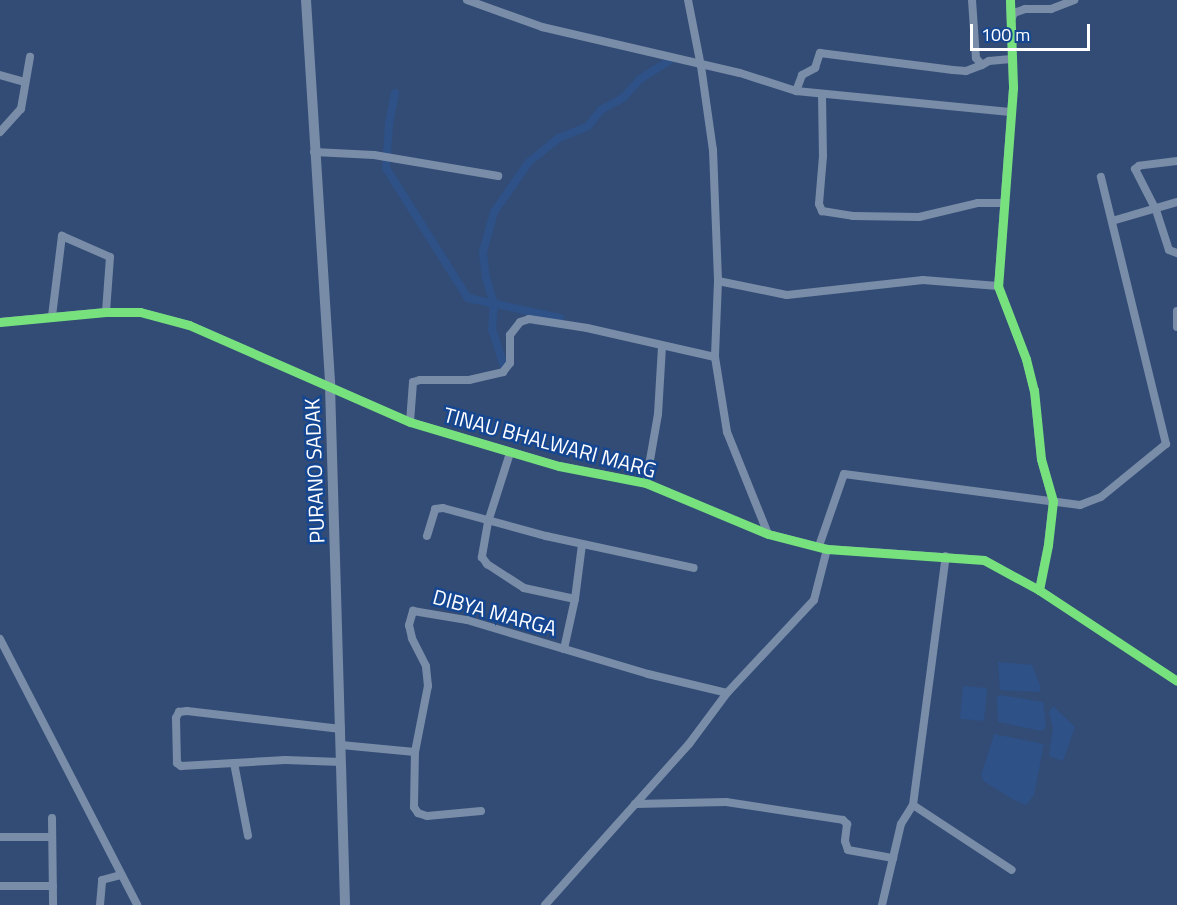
<!DOCTYPE html>
<html>
<head>
<meta charset="utf-8">
<style>
  body { margin:0 }
  #map { position:relative; width:1177px; height:905px; overflow:hidden; background:#324c75; font-family:"Titillium Web",sans-serif }
  div>[style] { position:absolute }
  [style*='--x'] { left:calc(var(--x)*1px); top:calc(var(--y)*1px); width:calc(var(--w)*1px); rotate:calc(var(--a)*1deg) }
  .water>* { inset:0; background:#2e5188; transform-origin:0 0 }
  .canal>* { height:8px; margin:-4px; padding:0 4px; transform-origin:4px; border-radius:4px; background:#2e5188 }
  .minor>* { height:8px; margin:-4px; padding:0 4px; transform-origin:4px; border-radius:4px; background:#7a8da8 }
  .major>* { height:10px; margin:-5px; padding:0 5px; transform-origin:5px; border-radius:5px; background:#798ca7 }
  .cycleway>* { height:9px; margin:-4.5px; padding:0 4.5px; transform-origin:4.5px; border-radius:4.5px; background:#77e17e }
  span { translate:-50% -50%; white-space:nowrap; text-align:center; line-height:1.15; -webkit-text-stroke:5px #154692; paint-order:stroke }
  .street-label { font-size:21px; color:#fff }
  .scale { position:absolute; left:970px; top:24px; width:120px; height:27px; box-sizing:border-box; border:3px solid #fff; border-top:0; padding-left:8px; font-size:18px; line-height:21px; white-space:nowrap; color:#fff; -webkit-text-stroke:4px #154692; paint-order:stroke }
</style>
</head>
<body>
<div id="map">
  <div class="water">
    <div style="clip-path:polygon(998px 662px,1032px 665px,1041px 688px,1039px 692px,1000px 690px)"></div>
    <div style="left:963px;top:686px;width:24px;height:33px;rotate:5deg"></div>
    <div style="clip-path:polygon(1000px 695px,1043px 702px,1046px 726px,1042px 731px,998px 722px,997px 697px)"></div>
    <div style="clip-path:polygon(1053px 706px,1075px 727px,1063px 761px,1049px 756px,1053px 728px,1049px 712px)"></div>
    <div style="clip-path:polygon(994px 734px,1044px 744px,1034px 795px,1026px 805px,1014px 800px,985px 782px,981px 776px)"></div>
  </div>
  <div class="canal">
    <div style="--x:395;--y:93;--w:32;--a:101"></div>
    <div style="--x:389;--y:124;--w:44;--a:93.9"></div>
    <div style="--x:386;--y:168;--w:154;--a:57.8"></div>
    <div style="--x:468;--y:298;--w:94;--a:12.3"></div>
    <div style="--x:504;--y:366;--w:38;--a:-108"></div>
    <div style="--x:492;--y:330;--w:26;--a:-86"></div>
    <div style="--x:494;--y:304;--w:27;--a:-107"></div>
    <div style="--x:486;--y:278;--w:26;--a:-97"></div>
    <div style="--x:483;--y:252;--w:41;--a:-74.6"></div>
    <div style="--x:494;--y:212;--w:61;--a:-55"></div>
    <div style="--x:529;--y:162;--w:38;--a:-39"></div>
    <div style="--x:559;--y:138;--w:31;--a:-22"></div>
    <div style="--x:588;--y:126;--w:21;--a:-51"></div>
    <div style="--x:601;--y:110;--w:26;--a:-29"></div>
    <div style="--x:624;--y:97;--w:24;--a:-48"></div>
    <div style="--x:640;--y:79;--w:34;--a:-32"></div>
  </div>
  <div class="minor">
    <div style="--x:467;--y:0;--w:80;--a:19.8"></div>
    <div style="--x:542;--y:27;--w:203;--a:13.1"></div>
    <div style="--x:740;--y:73;--w:59;--a:17.8"></div>
    <div style="--x:796;--y:91;--w:215;--a:5.6"></div>
    <div style="--x:688;--y:0;--w:67;--a:78.9"></div>
    <div style="--x:701;--y:66;--w:85;--a:81.9"></div>
    <div style="--x:713;--y:150;--w:131;--a:87.8"></div>
    <div style="--x:718;--y:281;--w:76;--a:92.3"></div>
    <div style="--x:715;--y:357;--w:76;--a:80.9"></div>
    <div style="--x:727;--y:432;--w:110;--a:68.1"></div>
    <div style="--x:972;--y:0;--w:58;--a:86.1"></div>
    <div style="--x:976;--y:58;--w:9;--a:49"></div>
    <div style="--x:982;--y:65;--w:8;--a:-30"></div>
    <div style="--x:989;--y:61;--w:22;--a:-5"></div>
    <div style="--x:1010;--y:0;--w:88;--a:88"></div>
    <div style="--x:1013;--y:88;--w:199;--a:94.3"></div>
    <div style="--x:998;--y:286;--w:78;--a:69"></div>
    <div style="--x:1026;--y:359;--w:32;--a:76"></div>
    <div style="--x:1034;--y:390;--w:69;--a:84.2"></div>
    <div style="--x:1041;--y:459;--w:44;--a:74.1"></div>
    <div style="--x:1053;--y:501;--w:44;--a:96.5"></div>
    <div style="--x:1048;--y:545;--w:46;--a:101.3"></div>
    <div style="--x:1011;--y:20;--w:8;--a:-67"></div>
    <div style="--x:1014;--y:13;--w:12;--a:-20"></div>
    <div style="--x:1025;--y:9;--w:26;--a:0"></div>
    <div style="--x:1051;--y:9;--w:25;--a:-21"></div>
    <div style="--x:0;--y:75;--w:25;--a:16"></div>
    <div style="--x:796;--y:91;--w:17;--a:-69"></div>
    <div style="--x:802;--y:75;--w:15;--a:-28"></div>
    <div style="--x:815;--y:68;--w:16;--a:-72"></div>
    <div style="--x:820;--y:53;--w:134;--a:7.3"></div>
    <div style="--x:953;--y:70;--w:13;--a:4"></div>
    <div style="--x:966;--y:71;--w:17;--a:-21"></div>
    <div style="--x:822;--y:95;--w:61;--a:89.1"></div>
    <div style="--x:823;--y:156;--w:48;--a:94.8"></div>
    <div style="--x:819;--y:204;--w:8;--a:67"></div>
    <div style="--x:822;--y:211;--w:31;--a:9"></div>
    <div style="--x:853;--y:216;--w:66;--a:0.9"></div>
    <div style="--x:919;--y:217;--w:61;--a:-13.3"></div>
    <div style="--x:978;--y:203;--w:25;--a:0"></div>
    <div style="--x:0;--y:132;--w:31;--a:-48"></div>
    <div style="--x:21;--y:109;--w:53;--a:-80.2"></div>
    <div style="--x:314;--y:152;--w:60;--a:2.9"></div>
    <div style="--x:374;--y:155;--w:126;--a:9.6"></div>
    <div style="--x:1177;--y:161;--w:38;--a:173"></div>
    <div style="--x:1139;--y:166;--w:5;--a:143"></div>
    <div style="--x:1135;--y:169;--w:46;--a:62.9"></div>
    <div style="--x:1156;--y:210;--w:42;--a:72"></div>
    <div style="--x:1169;--y:250;--w:9;--a:21"></div>
    <div style="--x:1112;--y:221;--w:68;--a:-16.3"></div>
    <div style="--x:718;--y:281;--w:70;--a:11.5"></div>
    <div style="--x:787;--y:295;--w:137;--a:-6.3"></div>
    <div style="--x:923;--y:280;--w:75;--a:4.6"></div>
    <div style="--x:1177;--y:311;--w:16;--a:90"></div>
    <div style="--x:52;--y:316;--w:81;--a:-82.9"></div>
    <div style="--x:62;--y:236;--w:52;--a:23.6"></div>
    <div style="--x:110;--y:257;--w:55;--a:94.2"></div>
    <div style="--x:0;--y:322;--w:106;--a:-5.4"></div>
    <div style="--x:106;--y:312;--w:34;--a:0"></div>
    <div style="--x:140;--y:312;--w:51;--a:14.9"></div>
    <div style="--x:189;--y:325;--w:241;--a:23.7"></div>
    <div style="--x:410;--y:422;--w:155;--a:16.5"></div>
    <div style="--x:559;--y:466;--w:89;--a:11.1"></div>
    <div style="--x:646;--y:483;--w:132;--a:22.7"></div>
    <div style="--x:768;--y:534;--w:61;--a:14.3"></div>
    <div style="--x:827;--y:549;--w:157;--a:4"></div>
    <div style="--x:984;--y:560;--w:63;--a:28.6"></div>
    <div style="--x:1039;--y:590;--w:165;--a:33.4"></div>
    <div style="--x:410;--y:422;--w:40;--a:-85.7"></div>
    <div style="--x:413;--y:382;--w:7;--a:-16"></div>
    <div style="--x:420;--y:380;--w:49;--a:0"></div>
    <div style="--x:469;--y:380;--w:35;--a:-13"></div>
    <div style="--x:503;--y:372;--w:11;--a:-52"></div>
    <div style="--x:510;--y:363;--w:28;--a:-90"></div>
    <div style="--x:510;--y:335;--w:16;--a:-52"></div>
    <div style="--x:520;--y:322;--w:9;--a:-18"></div>
    <div style="--x:529;--y:319;--w:59;--a:8.8"></div>
    <div style="--x:587;--y:328;--w:131;--a:12.8"></div>
    <div style="--x:510;--y:453;--w:72;--a:107.7"></div>
    <div style="--x:488;--y:522;--w:36;--a:100"></div>
    <div style="--x:482;--y:557;--w:9;--a:54"></div>
    <div style="--x:487;--y:564;--w:44;--a:33"></div>
    <div style="--x:524;--y:588;--w:52;--a:12.2"></div>
    <div style="--x:646;--y:483;--w:70;--a:-80.1"></div>
    <div style="--x:658;--y:414;--w:68;--a:-86.6"></div>
    <div style="--x:427;--y:536;--w:28;--a:-73"></div>
    <div style="--x:435;--y:509;--w:8;--a:-7"></div>
    <div style="--x:443;--y:508;--w:107;--a:15.2"></div>
    <div style="--x:546;--y:536;--w:151;--a:12.2"></div>
    <div style="--x:819;--y:546;--w:76;--a:-70.9"></div>
    <div style="--x:844;--y:474;--w:238;--a:7.5"></div>
    <div style="--x:1080;--y:505;--w:22;--a:-21"></div>
    <div style="--x:1101;--y:497;--w:84;--a:-39.2"></div>
    <div style="--x:1166;--y:444;--w:275;--a:-103.7"></div>
    <div style="--x:0;--y:639;--w:299;--a:62.7"></div>
    <div style="--x:564;--y:649;--w:51;--a:-77.6"></div>
    <div style="--x:575;--y:599;--w:55;--a:-82.7"></div>
    <div style="--x:341;--y:745;--w:74;--a:5.4"></div>
    <div style="--x:341;--y:762;--w:56;--a:-178"></div>
    <div style="--x:285;--y:760;--w:104;--a:176.7"></div>
    <div style="--x:181;--y:766;--w:5;--a:-143"></div>
    <div style="--x:177;--y:763;--w:45;--a:-91.3"></div>
    <div style="--x:176;--y:718;--w:7;--a:-63"></div>
    <div style="--x:179;--y:712;--w:8;--a:-7"></div>
    <div style="--x:187;--y:711;--w:155;--a:6.7"></div>
    <div style="--x:234;--y:763;--w:74;--a:79.1"></div>
    <div style="--x:635;--y:804;--w:91;--a:-1.3"></div>
    <div style="--x:726;--y:802;--w:118;--a:8.7"></div>
    <div style="--x:843;--y:820;--w:6;--a:45"></div>
    <div style="--x:847;--y:824;--w:17;--a:97"></div>
    <div style="--x:845;--y:841;--w:9;--a:72"></div>
    <div style="--x:848;--y:850;--w:46;--a:10.1"></div>
    <div style="--x:913;--y:805;--w:118;--a:33.3"></div>
    <div style="--x:481;--y:811;--w:54;--a:174.7"></div>
    <div style="--x:427;--y:816;--w:9;--a:-162"></div>
    <div style="--x:418;--y:813;--w:7;--a:-124"></div>
    <div style="--x:414;--y:807;--w:55;--a:-89"></div>
    <div style="--x:415;--y:752;--w:67;--a:-78.9"></div>
    <div style="--x:428;--y:686;--w:20;--a:-96"></div>
    <div style="--x:426;--y:666;--w:31;--a:-117"></div>
    <div style="--x:412;--y:638;--w:13;--a:-103"></div>
    <div style="--x:409;--y:625;--w:15;--a:-74"></div>
    <div style="--x:413;--y:611;--w:55;--a:9.5"></div>
    <div style="--x:467;--y:620;--w:189;--a:16.6"></div>
    <div style="--x:648;--y:674;--w:81;--a:13.5"></div>
    <div style="--x:52;--y:818;--w:87;--a:89.3"></div>
    <div style="--x:0;--y:837;--w:52;--a:0"></div>
    <div style="--x:0;--y:886;--w:53;--a:0"></div>
    <div style="--x:100;--y:905;--w:25;--a:-85"></div>
    <div style="--x:102;--y:880;--w:20;--a:-15"></div>
    <div style="--x:545;--y:905;--w:216;--a:-48.2"></div>
    <div style="--x:689;--y:744;--w:64;--a:-53.3"></div>
    <div style="--x:727;--y:693;--w:127;--a:-46.9"></div>
    <div style="--x:814;--y:600;--w:53;--a:-75.7"></div>
    <div style="--x:882;--y:905;--w:83;--a:-76.8"></div>
    <div style="--x:901;--y:824;--w:22;--a:-58"></div>
    <div style="--x:913;--y:805;--w:251;--a:-82.5"></div>
  </div>
  <div class="major">
    <div style="--x:306;--y:0;--w:387;--a:86.4"></div>
    <div style="--x:330;--y:386;--w:519;--a:88.34"></div>
  </div>
  <div class="cycleway">
    <div style="--x:1010;--y:0;--w:88;--a:88"></div>
    <div style="--x:1013;--y:88;--w:199;--a:94.3"></div>
    <div style="--x:998;--y:286;--w:78;--a:69"></div>
    <div style="--x:1026;--y:359;--w:32;--a:76"></div>
    <div style="--x:1034;--y:390;--w:69;--a:84.2"></div>
    <div style="--x:1041;--y:459;--w:44;--a:74.1"></div>
    <div style="--x:1053;--y:501;--w:44;--a:96.5"></div>
    <div style="--x:1048;--y:545;--w:46;--a:101.3"></div>
    <div style="--x:0;--y:322;--w:106;--a:-5.4"></div>
    <div style="--x:106;--y:312;--w:34;--a:0"></div>
    <div style="--x:140;--y:312;--w:51;--a:14.9"></div>
    <div style="--x:189;--y:325;--w:241;--a:23.7"></div>
    <div style="--x:410;--y:422;--w:155;--a:16.5"></div>
    <div style="--x:559;--y:466;--w:89;--a:11.1"></div>
    <div style="--x:646;--y:483;--w:132;--a:22.7"></div>
    <div style="--x:768;--y:534;--w:61;--a:14.3"></div>
    <div style="--x:827;--y:549;--w:157;--a:4"></div>
    <div style="--x:984;--y:560;--w:63;--a:28.6"></div>
    <div style="--x:1039;--y:590;--w:165;--a:33.4"></div>
  </div>
  <div class="street-label">
    <span style="left:550px;top:442px;rotate:15deg">TINAU BHALWARI MARG</span>
    <span style="left:314px;top:471px;rotate:-92deg">PURANO SADAK</span>
    <span style="left:495px;top:612px;rotate:15deg">DIBYA MARGA</span>
  </div>
  <div class="scale">100 m</div>
</div>
</body>
</html>
